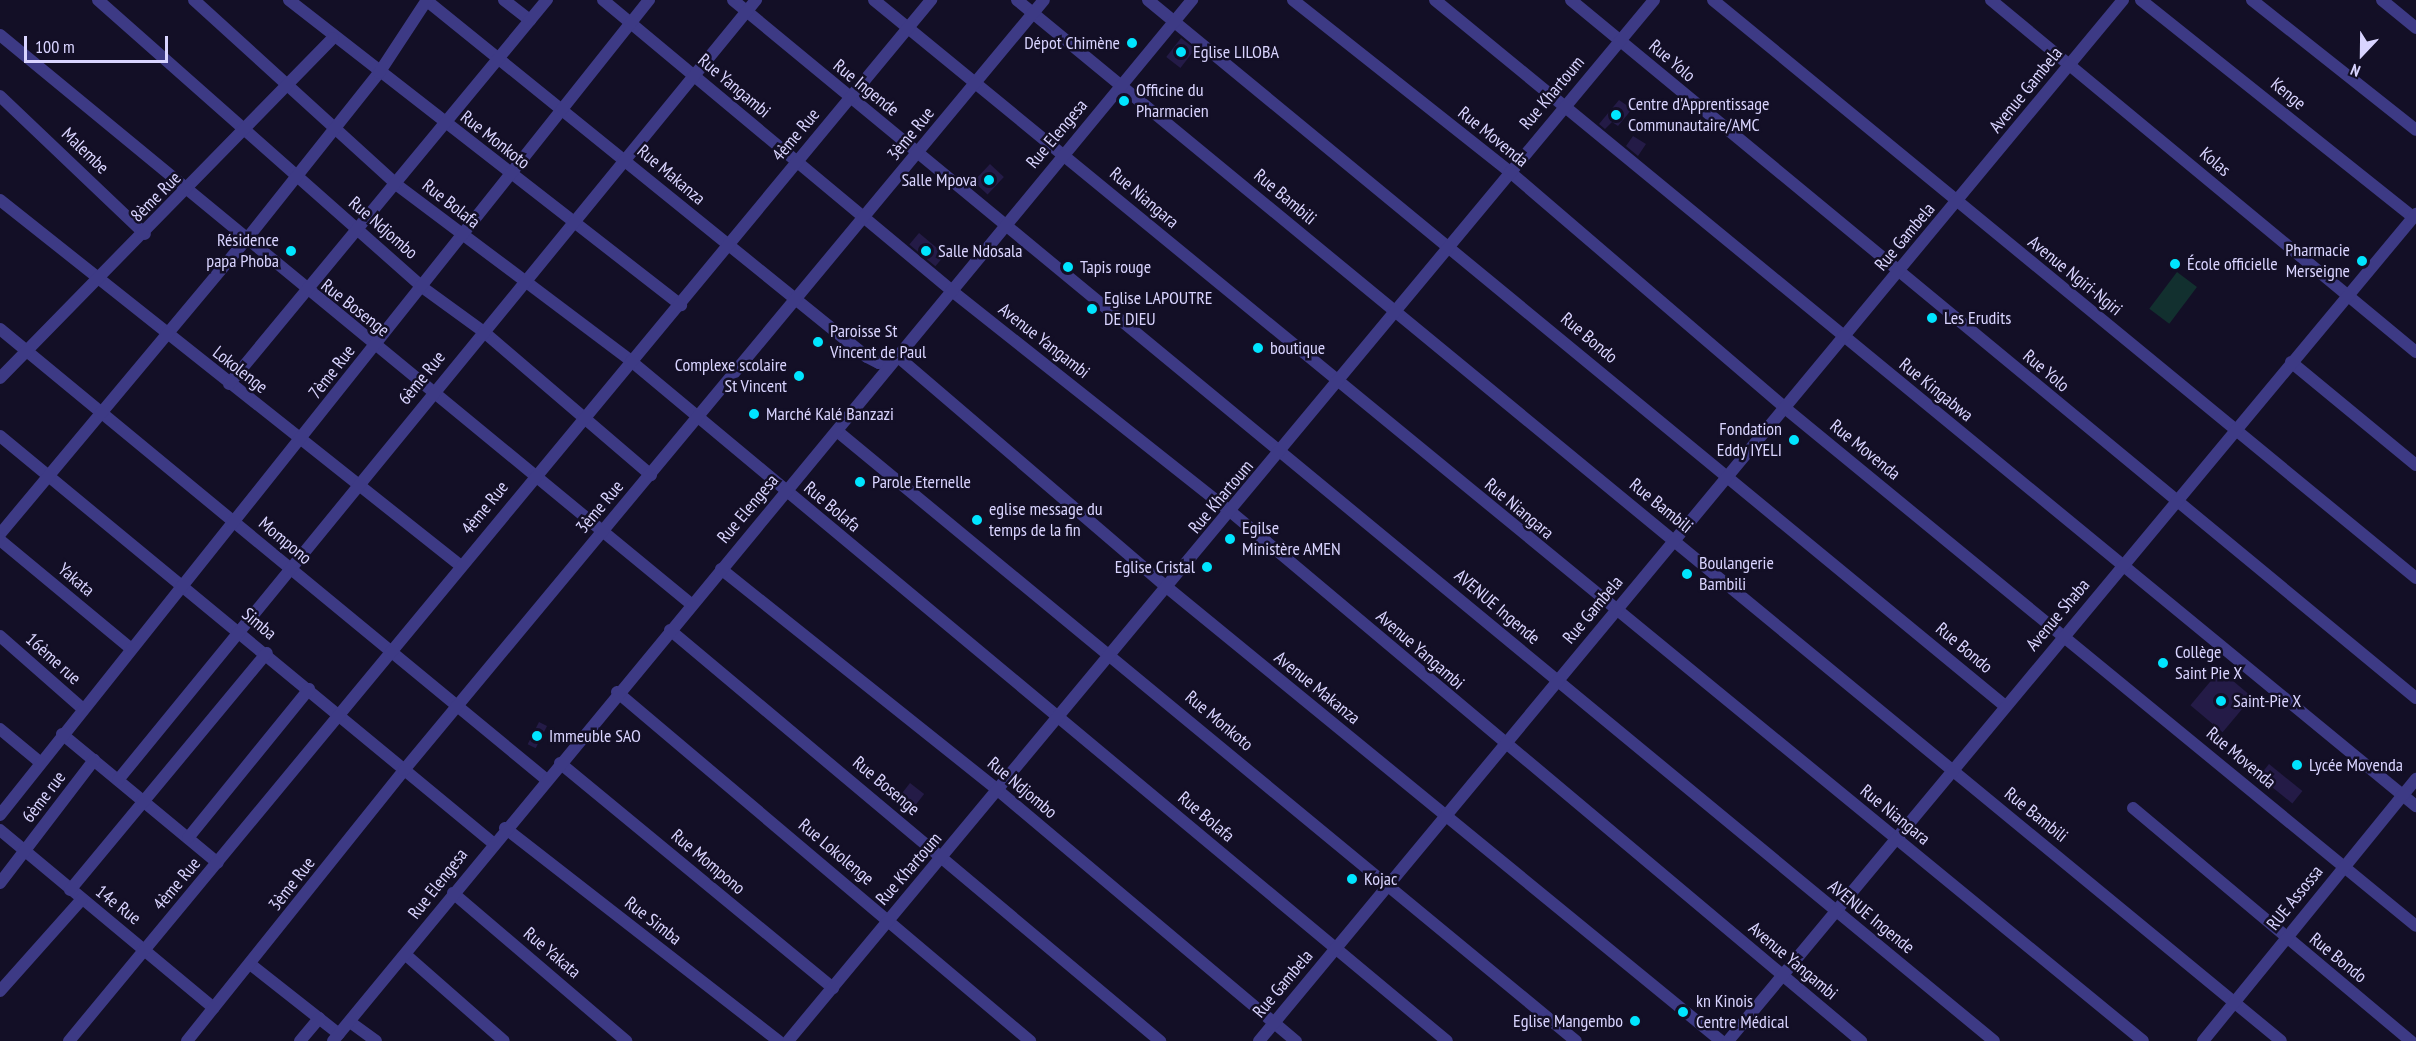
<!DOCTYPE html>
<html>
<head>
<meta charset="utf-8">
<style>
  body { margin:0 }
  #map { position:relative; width:2416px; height:1041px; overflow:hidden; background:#130f26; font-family:"PT Sans Narrow",sans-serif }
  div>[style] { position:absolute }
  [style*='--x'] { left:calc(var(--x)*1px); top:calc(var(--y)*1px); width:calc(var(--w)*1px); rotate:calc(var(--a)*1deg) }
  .green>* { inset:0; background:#12302f; transform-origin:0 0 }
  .building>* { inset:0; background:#241b47; transform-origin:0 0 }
  .minor>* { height:12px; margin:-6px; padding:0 6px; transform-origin:6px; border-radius:6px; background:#3d3a85 }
  .dots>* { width:16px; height:16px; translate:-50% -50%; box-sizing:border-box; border:3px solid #130f26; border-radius:50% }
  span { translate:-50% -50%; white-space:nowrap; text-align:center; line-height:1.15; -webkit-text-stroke:5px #130f26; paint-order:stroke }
  .poi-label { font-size:18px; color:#d9d4ff }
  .right { translate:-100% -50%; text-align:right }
  .left { translate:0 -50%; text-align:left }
  .street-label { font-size:18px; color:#d9d4ff }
  .north { position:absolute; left:2332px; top:24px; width:60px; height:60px; -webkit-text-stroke:4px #130f26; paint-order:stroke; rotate:202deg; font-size:16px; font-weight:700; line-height:24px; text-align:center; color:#d9d4ff }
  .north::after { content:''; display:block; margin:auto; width:21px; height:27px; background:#d9d4ff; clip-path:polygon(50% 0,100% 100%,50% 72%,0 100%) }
  .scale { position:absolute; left:24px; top:36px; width:144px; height:27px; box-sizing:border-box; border:3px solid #d9d4ff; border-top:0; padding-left:8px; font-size:18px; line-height:21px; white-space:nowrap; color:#d9d4ff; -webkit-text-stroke:4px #130f26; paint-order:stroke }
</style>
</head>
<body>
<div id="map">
  <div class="green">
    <div style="left:2177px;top:272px;width:25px;height:46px;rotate:37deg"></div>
  </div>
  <div class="building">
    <div style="left:1181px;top:38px;width:18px;height:24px;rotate:38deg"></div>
    <div style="clip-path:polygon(1619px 100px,1632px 109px,1618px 126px,1612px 122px,1605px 129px,1599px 124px)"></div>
    <div style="clip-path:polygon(1633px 136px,1646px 144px,1638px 156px,1626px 146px)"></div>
    <div style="left:990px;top:164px;width:19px;height:24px;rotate:43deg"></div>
    <div style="left:919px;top:233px;width:34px;height:15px;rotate:40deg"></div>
    <div style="left:2220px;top:670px;width:42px;height:46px;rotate:40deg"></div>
    <div style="left:539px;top:722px;width:9px;height:25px;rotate:27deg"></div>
    <div style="left:2269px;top:764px;width:43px;height:16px;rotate:39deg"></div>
    <div style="left:910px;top:783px;width:18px;height:14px;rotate:38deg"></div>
  </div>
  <div class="minor">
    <div style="--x:98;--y:0;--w:433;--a:41.5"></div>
    <div style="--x:422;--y:287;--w:77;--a:36"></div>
    <div style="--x:484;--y:332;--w:220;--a:40.6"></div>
    <div style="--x:194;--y:0;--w:275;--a:42.3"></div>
    <div style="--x:397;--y:185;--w:293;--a:36.9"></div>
    <div style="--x:631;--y:361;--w:1062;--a:39.81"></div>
    <div style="--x:289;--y:0;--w:497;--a:37.9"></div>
    <div style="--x:426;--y:0;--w:567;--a:38.99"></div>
    <div style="--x:867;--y:357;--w:13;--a:27"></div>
    <div style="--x:879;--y:363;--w:19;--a:-21"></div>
    <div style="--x:897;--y:356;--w:358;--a:40.6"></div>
    <div style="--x:1169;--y:589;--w:713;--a:39.31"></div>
    <div style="--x:504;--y:0;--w:33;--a:38"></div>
    <div style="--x:603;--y:0;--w:454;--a:39.8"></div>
    <div style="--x:952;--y:291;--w:356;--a:38.4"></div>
    <div style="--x:1231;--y:512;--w:823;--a:40.02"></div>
    <div style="--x:733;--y:0;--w:1635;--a:39.54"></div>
    <div style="--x:874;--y:0;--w:1641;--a:39.36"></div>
    <div style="--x:1017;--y:0;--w:1637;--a:39.47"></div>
    <div style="--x:1148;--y:0;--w:1110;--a:39.48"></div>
    <div style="--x:1293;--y:0;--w:277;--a:38.4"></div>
    <div style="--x:1510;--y:172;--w:362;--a:40.6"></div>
    <div style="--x:1785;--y:408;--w:816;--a:39.38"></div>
    <div style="--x:1435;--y:0;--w:1270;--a:39.41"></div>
    <div style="--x:1571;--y:0;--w:1096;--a:39.56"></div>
    <div style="--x:1713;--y:0;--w:910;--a:39.43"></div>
    <div style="--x:1991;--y:0;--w:552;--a:39.63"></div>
    <div style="--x:2141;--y:0;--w:348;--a:38.6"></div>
    <div style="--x:2252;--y:0;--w:209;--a:38.4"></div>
    <div style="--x:2382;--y:0;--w:44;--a:39.5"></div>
    <div style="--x:0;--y:35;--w:895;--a:39.47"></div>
    <div style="--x:0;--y:96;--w:200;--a:43.6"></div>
    <div style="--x:0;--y:200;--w:589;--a:38.45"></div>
    <div style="--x:0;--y:329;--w:709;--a:39.51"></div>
    <div style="--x:2291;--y:362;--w:162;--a:39.5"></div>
    <div style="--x:0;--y:378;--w:476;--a:-45.6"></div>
    <div style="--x:229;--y:384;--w:499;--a:-50.4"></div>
    <div style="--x:837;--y:431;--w:958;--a:39.54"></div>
    <div style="--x:0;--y:436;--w:639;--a:39.54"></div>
    <div style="--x:0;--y:534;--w:383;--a:-50.1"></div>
    <div style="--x:246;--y:240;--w:213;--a:-51.5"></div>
    <div style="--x:379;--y:73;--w:87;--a:-56.7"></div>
    <div style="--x:0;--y:540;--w:169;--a:39.7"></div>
    <div style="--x:721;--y:569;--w:357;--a:38.6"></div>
    <div style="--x:1000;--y:792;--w:387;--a:40.1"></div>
    <div style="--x:670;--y:630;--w:640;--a:39.99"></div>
    <div style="--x:0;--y:636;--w:109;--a:41.3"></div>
    <div style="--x:617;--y:692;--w:541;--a:40.2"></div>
    <div style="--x:0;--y:729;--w:53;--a:39.7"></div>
    <div style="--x:62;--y:734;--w:202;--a:39.6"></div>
    <div style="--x:560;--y:763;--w:354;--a:39.5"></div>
    <div style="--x:118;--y:780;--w:1008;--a:-50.72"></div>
    <div style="--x:2133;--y:808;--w:363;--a:40"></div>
    <div style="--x:0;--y:815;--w:1042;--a:-51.47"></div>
    <div style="--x:505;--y:828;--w:347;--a:37.9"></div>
    <div style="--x:0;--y:830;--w:278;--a:39.8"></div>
    <div style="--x:188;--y:838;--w:192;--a:-50.9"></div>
    <div style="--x:0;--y:883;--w:155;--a:-52.6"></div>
    <div style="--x:70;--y:890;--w:308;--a:-50.3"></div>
    <div style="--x:453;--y:893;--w:228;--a:40.5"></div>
    <div style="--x:406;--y:955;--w:130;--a:41.3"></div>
    <div style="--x:250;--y:964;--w:113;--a:38.2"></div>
    <div style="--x:0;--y:991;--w:123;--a:-48.3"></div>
    <div style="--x:350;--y:1022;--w:32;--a:36"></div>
    <div style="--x:69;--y:1041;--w:1352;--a:-50.37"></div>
    <div style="--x:187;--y:1041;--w:347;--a:-51.3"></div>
    <div style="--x:404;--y:770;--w:1001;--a:-50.27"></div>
    <div style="--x:300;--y:1041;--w:30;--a:-50"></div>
    <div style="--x:333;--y:1041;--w:1350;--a:-50.47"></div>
    <div style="--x:788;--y:1041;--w:1354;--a:-50.24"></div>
    <div style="--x:1259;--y:1041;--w:1353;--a:-50.31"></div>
    <div style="--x:1728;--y:1041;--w:1076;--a:-50.24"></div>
    <div style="--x:2203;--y:1041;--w:338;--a:-50.9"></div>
  </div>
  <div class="dots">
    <div style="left:1132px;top:43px;background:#00e5ff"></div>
    <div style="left:1181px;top:52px;background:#00e5ff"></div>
    <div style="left:1124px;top:101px;background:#00e5ff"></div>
    <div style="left:1616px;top:115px;background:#00e5ff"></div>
    <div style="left:989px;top:180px;background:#00e5ff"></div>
    <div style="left:291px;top:251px;background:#00e5ff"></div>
    <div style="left:926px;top:251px;background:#00e5ff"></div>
    <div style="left:2362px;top:261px;background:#00e5ff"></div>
    <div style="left:2175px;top:264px;background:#00e5ff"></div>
    <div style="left:1068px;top:267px;background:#00e5ff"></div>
    <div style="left:1092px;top:309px;background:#00e5ff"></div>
    <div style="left:1932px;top:318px;background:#00e5ff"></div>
    <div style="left:818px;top:342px;background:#00e5ff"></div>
    <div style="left:1258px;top:348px;background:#00e5ff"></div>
    <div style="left:799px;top:376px;background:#00e5ff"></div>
    <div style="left:754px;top:414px;background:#00e5ff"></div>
    <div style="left:1794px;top:440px;background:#00e5ff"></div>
    <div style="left:860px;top:482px;background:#00e5ff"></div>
    <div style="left:977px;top:520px;background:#00e5ff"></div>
    <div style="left:1230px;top:539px;background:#00e5ff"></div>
    <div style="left:1207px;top:567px;background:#00e5ff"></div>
    <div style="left:1687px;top:574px;background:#00e5ff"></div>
    <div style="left:2163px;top:663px;background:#00e5ff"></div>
    <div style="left:2221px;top:701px;background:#00e5ff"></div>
    <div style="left:537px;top:736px;background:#00e5ff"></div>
    <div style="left:2297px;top:765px;background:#00e5ff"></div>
    <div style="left:1352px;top:879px;background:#00e5ff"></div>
    <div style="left:1683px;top:1012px;background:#00e5ff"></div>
    <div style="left:1635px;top:1021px;background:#00e5ff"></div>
  </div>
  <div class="poi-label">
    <span class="right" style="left:1120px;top:43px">Dépot Chimène</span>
    <span class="left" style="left:1193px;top:52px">Eglise LILOBA</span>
    <span class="left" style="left:1136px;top:101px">Officine du<br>Pharmacien</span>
    <span class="left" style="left:1628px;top:115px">Centre d'Apprentissage<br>Communautaire/AMC</span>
    <span class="right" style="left:977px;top:180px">Salle Mpova</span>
    <span class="right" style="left:279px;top:251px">Résidence<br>papa Phoba</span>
    <span class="left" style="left:938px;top:251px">Salle Ndosala</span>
    <span class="right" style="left:2350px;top:261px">Pharmacie<br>Merseigne</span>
    <span class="left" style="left:2187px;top:264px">École officielle</span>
    <span class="left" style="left:1080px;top:267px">Tapis rouge</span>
    <span class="left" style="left:1104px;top:309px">Eglise LAPOUTRE<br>DE DIEU</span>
    <span class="left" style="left:1944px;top:318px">Les Erudits</span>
    <span class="left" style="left:830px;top:342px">Paroisse St<br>Vincent de Paul</span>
    <span class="left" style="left:1270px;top:348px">boutique</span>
    <span class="right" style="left:787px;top:376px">Complexe scolaire<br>St Vincent</span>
    <span class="left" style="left:766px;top:414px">Marché Kalé Banzazi</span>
    <span class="right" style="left:1782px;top:440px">Fondation<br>Eddy IYELI</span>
    <span class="left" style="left:872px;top:482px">Parole Eternelle</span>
    <span class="left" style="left:989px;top:520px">eglise message du<br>temps de la fin</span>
    <span class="left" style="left:1242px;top:539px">Egilse<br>Ministère AMEN</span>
    <span class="left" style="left:1699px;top:574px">Boulangerie<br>Bambili</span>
    <span class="right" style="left:1195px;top:567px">Eglise Cristal</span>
    <span class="left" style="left:2175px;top:663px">Collège<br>Saint Pie X</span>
    <span class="left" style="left:2233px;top:701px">Saint-Pie X</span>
    <span class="left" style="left:549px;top:736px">Immeuble SAO</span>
    <span class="left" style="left:2309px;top:765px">Lycée Movenda</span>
    <span class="left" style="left:1364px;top:879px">Kojac</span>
    <span class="left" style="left:1696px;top:1012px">kn Kinois<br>Centre Médical</span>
    <span class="right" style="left:1623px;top:1021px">Eglise Mangembo</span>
  </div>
  <div class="street-label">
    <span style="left:1672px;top:61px;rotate:40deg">Rue Yolo</span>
    <span style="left:734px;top:86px;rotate:40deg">Rue Yangambi</span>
    <span style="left:866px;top:88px;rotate:39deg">Rue Ingende</span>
    <span style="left:2026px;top:90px;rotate:-51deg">Avenue Gambela</span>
    <span style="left:1552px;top:93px;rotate:-50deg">Rue Khartoum</span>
    <span style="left:2288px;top:94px;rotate:39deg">Kenge</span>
    <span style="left:911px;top:134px;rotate:-51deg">3ème Rue</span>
    <span style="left:1057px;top:134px;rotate:-50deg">Rue Elengesa</span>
    <span style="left:796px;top:135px;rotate:-50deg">4ème Rue</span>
    <span style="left:1493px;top:137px;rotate:39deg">Rue Movenda</span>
    <span style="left:495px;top:140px;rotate:38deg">Rue Monkoto</span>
    <span style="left:85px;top:151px;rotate:44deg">Malembe</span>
    <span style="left:2215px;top:162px;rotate:40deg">Kolas</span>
    <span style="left:671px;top:175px;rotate:40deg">Rue Makanza</span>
    <span style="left:156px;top:197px;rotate:-45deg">8ème Rue</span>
    <span style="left:1285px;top:197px;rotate:40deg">Rue Bambili</span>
    <span style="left:1144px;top:198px;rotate:40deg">Rue Niangara</span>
    <span style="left:451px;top:204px;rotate:38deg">Rue Bolafa</span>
    <span style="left:383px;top:228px;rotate:41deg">Rue Ndjombo</span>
    <span style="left:1905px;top:237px;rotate:-50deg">Rue Gambela</span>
    <span style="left:2075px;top:276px;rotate:39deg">Avenue Ngiri-Ngiri</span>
    <span style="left:355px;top:308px;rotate:38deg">Rue Bosenge</span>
    <span style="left:1589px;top:338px;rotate:40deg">Rue Bondo</span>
    <span style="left:1044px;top:341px;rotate:38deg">Avenue Yangambi</span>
    <span style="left:240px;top:370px;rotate:38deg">Lokolenge</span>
    <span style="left:2046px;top:371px;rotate:40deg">Rue Yolo</span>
    <span style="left:332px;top:372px;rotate:-52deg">7ème Rue</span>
    <span style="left:422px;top:378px;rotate:-51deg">6ème Rue</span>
    <span style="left:1936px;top:390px;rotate:39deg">Rue Kingabwa</span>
    <span style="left:1865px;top:450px;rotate:39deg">Rue Movenda</span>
    <span style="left:1221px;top:497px;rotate:-50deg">Rue Khartoum</span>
    <span style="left:1661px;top:506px;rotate:39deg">Rue Bambili</span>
    <span style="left:600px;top:507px;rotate:-50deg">3ème Rue</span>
    <span style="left:832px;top:507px;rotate:40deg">Rue Bolafa</span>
    <span style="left:485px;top:508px;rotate:-51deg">4ème Rue</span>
    <span style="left:748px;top:509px;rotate:-50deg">Rue Elengesa</span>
    <span style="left:1519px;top:509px;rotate:40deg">Rue Niangara</span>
    <span style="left:285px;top:541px;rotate:40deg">Mompono</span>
    <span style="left:76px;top:580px;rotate:40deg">Yakata</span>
    <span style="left:1497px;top:607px;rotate:40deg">AVENUE Ingende</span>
    <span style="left:1593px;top:610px;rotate:-50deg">Rue Gambela</span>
    <span style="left:2058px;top:615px;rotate:-50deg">Avenue Shaba</span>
    <span style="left:259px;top:624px;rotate:40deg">Simba</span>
    <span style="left:1964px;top:648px;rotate:40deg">Rue Bondo</span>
    <span style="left:1420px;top:650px;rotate:41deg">Avenue Yangambi</span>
    <span style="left:53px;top:659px;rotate:42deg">16ème rue</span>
    <span style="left:1317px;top:688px;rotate:39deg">Avenue Makanza</span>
    <span style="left:1219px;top:721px;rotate:40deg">Rue Monkoto</span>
    <span style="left:2241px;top:758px;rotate:40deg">Rue Movenda</span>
    <span style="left:886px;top:786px;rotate:40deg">Rue Bosenge</span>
    <span style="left:1022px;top:788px;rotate:40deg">Rue Ndjombo</span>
    <span style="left:44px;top:797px;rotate:-53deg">6ème rue</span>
    <span style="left:1895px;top:815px;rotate:39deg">Rue Niangara</span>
    <span style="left:2036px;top:815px;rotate:39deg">Rue Bambili</span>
    <span style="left:1206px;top:817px;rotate:40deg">Rue Bolafa</span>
    <span style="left:836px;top:852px;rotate:40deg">Rue Lokolenge</span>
    <span style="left:708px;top:862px;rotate:40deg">Rue Mompono</span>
    <span style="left:909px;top:869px;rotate:-49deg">Rue Khartoum</span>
    <span style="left:177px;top:884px;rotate:-50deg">4ème Rue</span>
    <span style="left:292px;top:884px;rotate:-52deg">3ème Rue</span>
    <span style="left:438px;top:884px;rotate:-52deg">Rue Elengesa</span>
    <span style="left:2295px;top:898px;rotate:-51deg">RUE Assossa</span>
    <span style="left:118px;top:905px;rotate:38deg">14e Rue</span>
    <span style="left:1871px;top:917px;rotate:39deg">AVENUE Ingende</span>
    <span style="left:653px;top:921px;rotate:38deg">Rue Simba</span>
    <span style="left:552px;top:953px;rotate:40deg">Rue Yakata</span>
    <span style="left:2338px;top:958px;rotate:39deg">Rue Bondo</span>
    <span style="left:1793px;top:961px;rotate:40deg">Avenue Yangambi</span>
    <span style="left:1283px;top:984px;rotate:-50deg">Rue Gambela</span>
  </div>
  <div class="north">N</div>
  <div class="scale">100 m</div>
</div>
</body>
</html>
